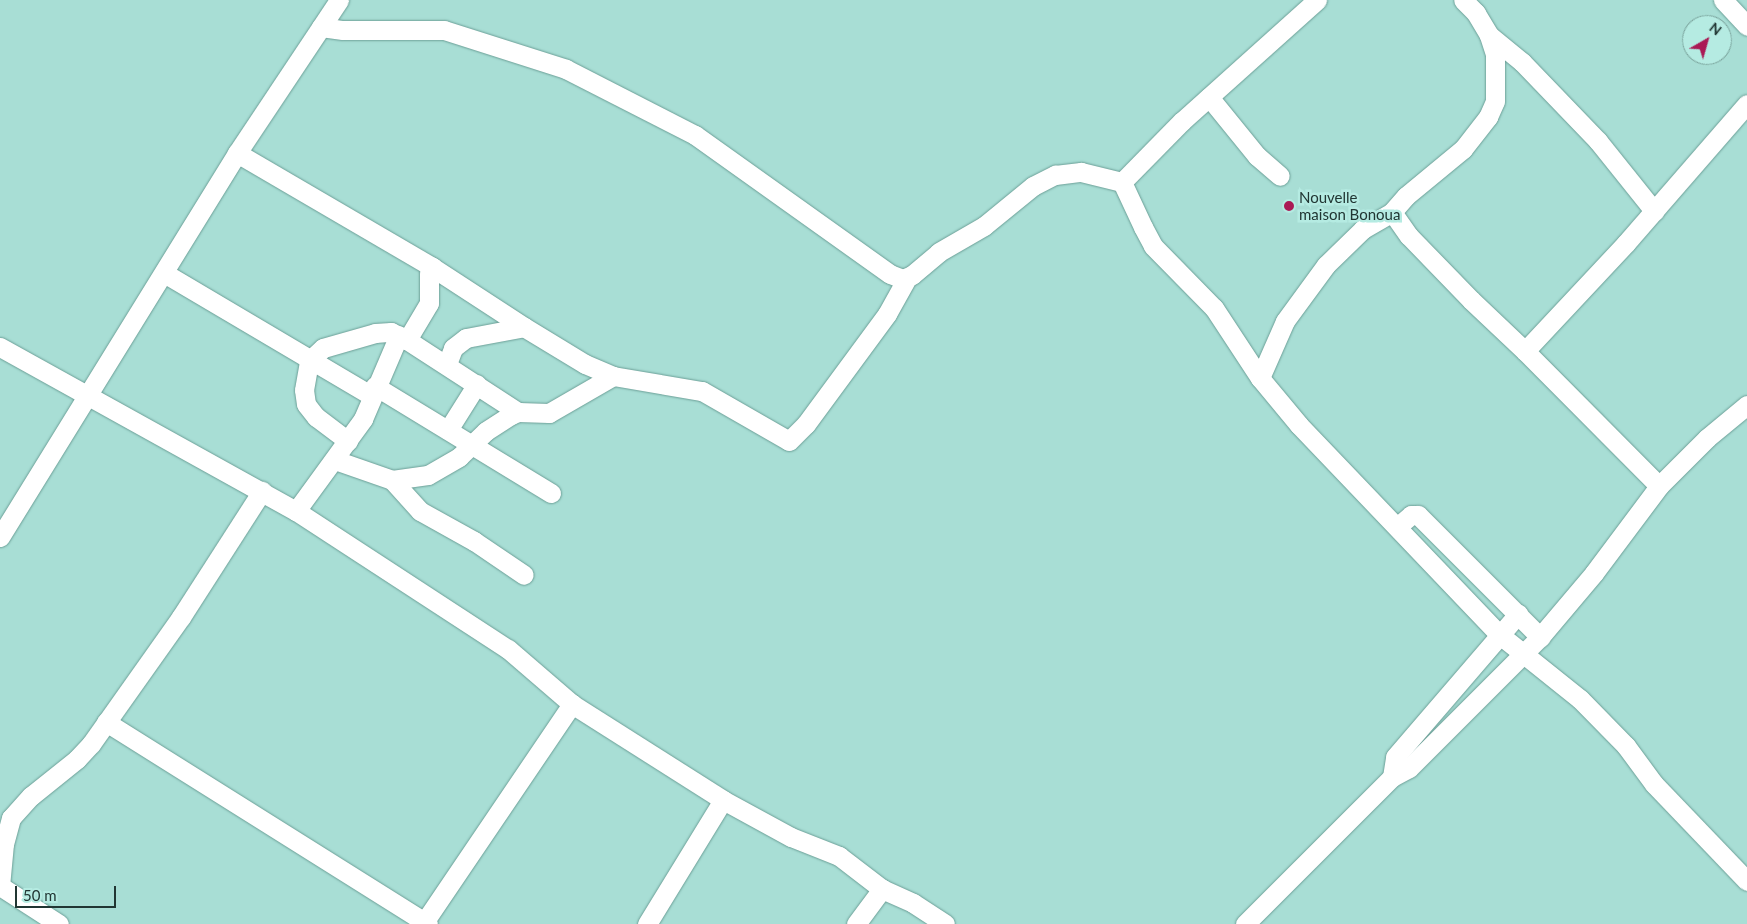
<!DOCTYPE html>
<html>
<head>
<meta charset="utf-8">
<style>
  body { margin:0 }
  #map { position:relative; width:1747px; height:924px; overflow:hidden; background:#a8ded5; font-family:Lato,sans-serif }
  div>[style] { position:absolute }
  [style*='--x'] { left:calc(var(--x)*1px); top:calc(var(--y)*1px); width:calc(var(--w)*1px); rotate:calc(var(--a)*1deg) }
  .roads { filter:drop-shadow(0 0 1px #6c9f97) drop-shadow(0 0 1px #6c9f97) }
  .minor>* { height:19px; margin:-9.5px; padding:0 9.5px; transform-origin:9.5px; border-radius:9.5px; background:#fff }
  .dots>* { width:14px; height:14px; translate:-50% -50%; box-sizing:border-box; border:2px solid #b5ebe2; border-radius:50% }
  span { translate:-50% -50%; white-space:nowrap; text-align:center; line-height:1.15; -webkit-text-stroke:5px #b5ebe2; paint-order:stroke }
  .poi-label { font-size:15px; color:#213633 }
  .left { translate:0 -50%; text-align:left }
  .north { position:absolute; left:1682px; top:15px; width:50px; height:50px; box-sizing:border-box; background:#b5ebe2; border:1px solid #7aa39c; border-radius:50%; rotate:38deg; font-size:14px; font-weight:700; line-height:20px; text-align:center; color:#213633 }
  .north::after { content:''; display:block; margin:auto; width:18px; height:22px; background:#aa1a55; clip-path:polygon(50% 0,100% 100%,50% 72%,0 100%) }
  .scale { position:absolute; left:15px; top:886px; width:101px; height:22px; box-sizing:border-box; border:2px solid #213633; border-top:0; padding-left:6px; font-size:15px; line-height:18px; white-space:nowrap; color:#213633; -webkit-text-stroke:4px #b5ebe2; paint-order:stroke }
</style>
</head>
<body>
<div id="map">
  <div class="roads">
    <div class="minor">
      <div style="--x:1317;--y:0;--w:181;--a:138.1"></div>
      <div style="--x:1182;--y:121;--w:86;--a:134.5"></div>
      <div style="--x:1122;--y:182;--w:50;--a:65"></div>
      <div style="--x:1143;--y:227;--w:21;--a:62"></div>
      <div style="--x:1153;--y:246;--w:87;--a:45.5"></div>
      <div style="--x:1214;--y:308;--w:84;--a:56.7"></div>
      <div style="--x:1260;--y:378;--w:61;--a:50.3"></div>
      <div style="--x:1299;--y:425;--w:291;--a:46.3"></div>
      <div style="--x:1500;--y:635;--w:102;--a:38.7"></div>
      <div style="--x:1580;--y:699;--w:66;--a:45.6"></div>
      <div style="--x:1626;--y:746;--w:47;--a:53.6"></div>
      <div style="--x:1654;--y:784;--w:134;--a:46.2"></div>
      <div style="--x:1723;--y:0;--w:35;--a:47"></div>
      <div style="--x:321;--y:27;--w:22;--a:8"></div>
      <div style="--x:343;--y:30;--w:101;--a:0"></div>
      <div style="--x:444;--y:30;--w:128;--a:17.7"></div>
      <div style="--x:566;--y:69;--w:145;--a:27.1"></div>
      <div style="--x:695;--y:135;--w:239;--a:35.5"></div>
      <div style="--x:890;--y:274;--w:14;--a:21"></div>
      <div style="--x:903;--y:279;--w:10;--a:-24"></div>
      <div style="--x:912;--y:275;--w:35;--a:-40"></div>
      <div style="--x:939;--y:252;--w:52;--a:-30"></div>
      <div style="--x:984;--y:226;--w:63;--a:-39.2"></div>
      <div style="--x:1033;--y:186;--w:25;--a:-27"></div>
      <div style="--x:1055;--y:175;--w:26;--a:-7"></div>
      <div style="--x:1081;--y:172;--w:42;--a:13.7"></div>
      <div style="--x:1489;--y:35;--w:43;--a:39.3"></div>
      <div style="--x:1522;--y:62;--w:110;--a:46.1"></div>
      <div style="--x:1598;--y:141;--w:90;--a:51.3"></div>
      <div style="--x:1209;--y:97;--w:76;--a:50.9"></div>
      <div style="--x:1257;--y:156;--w:30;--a:41"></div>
      <div style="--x:237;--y:153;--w:226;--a:30.3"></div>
      <div style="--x:1392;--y:212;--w:29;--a:55"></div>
      <div style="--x:1409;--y:236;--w:89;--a:45.9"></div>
      <div style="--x:1471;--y:300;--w:74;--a:43.4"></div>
      <div style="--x:1525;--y:351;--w:190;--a:45.2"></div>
      <div style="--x:164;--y:273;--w:242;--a:30.6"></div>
      <div style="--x:407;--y:340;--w:43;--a:-59.3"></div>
      <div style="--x:429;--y:303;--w:29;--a:-90"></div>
      <div style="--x:429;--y:274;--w:8;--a:-67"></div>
      <div style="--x:432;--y:267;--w:110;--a:33.1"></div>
      <div style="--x:0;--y:347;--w:338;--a:29"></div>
      <div style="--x:296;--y:511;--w:253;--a:33.1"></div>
      <div style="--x:508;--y:649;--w:84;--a:40.7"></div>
      <div style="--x:572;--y:704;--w:179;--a:32.4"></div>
      <div style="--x:723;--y:800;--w:77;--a:28.6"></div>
      <div style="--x:791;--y:837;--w:52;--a:21.6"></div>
      <div style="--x:839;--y:856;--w:54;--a:37.5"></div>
      <div style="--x:882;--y:889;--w:34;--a:24"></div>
      <div style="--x:913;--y:903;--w:38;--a:33"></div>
      <div style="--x:1525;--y:351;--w:148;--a:-46.9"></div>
      <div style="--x:1626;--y:243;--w:184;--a:-49"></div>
      <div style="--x:447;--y:364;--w:17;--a:-69"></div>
      <div style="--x:453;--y:348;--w:16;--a:-38"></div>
      <div style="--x:466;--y:338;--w:59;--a:-10.7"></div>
      <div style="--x:524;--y:327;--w:71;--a:31.2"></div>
      <div style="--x:585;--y:364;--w:30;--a:23"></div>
      <div style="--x:613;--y:376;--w:90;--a:9.6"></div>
      <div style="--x:702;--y:391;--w:100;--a:29.9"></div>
      <div style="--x:789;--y:441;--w:24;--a:-45"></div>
      <div style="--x:806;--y:424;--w:137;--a:-53.6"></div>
      <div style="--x:887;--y:314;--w:41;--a:-60.9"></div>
      <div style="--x:1260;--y:378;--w:62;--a:-66.3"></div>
      <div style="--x:1285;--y:321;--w:69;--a:-53.8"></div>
      <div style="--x:1326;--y:265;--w:52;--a:-44.2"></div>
      <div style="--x:1363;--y:229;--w:34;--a:-30"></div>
      <div style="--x:1392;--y:212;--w:21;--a:-49"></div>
      <div style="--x:1406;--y:196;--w:74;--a:-39.5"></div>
      <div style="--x:1463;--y:149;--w:41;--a:-52"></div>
      <div style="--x:1488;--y:117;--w:17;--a:-66"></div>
      <div style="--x:1495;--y:101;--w:47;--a:-90"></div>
      <div style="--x:1495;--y:54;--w:20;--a:-108"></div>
      <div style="--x:1489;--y:35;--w:26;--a:-121"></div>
      <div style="--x:1476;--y:13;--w:18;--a:-135"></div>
      <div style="--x:375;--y:386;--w:206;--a:31.3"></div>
      <div style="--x:448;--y:430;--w:54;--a:-57.8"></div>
      <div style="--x:348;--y:441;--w:40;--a:-143"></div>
      <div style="--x:316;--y:417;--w:16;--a:-128"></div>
      <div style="--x:306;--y:404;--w:14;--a:-98"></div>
      <div style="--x:304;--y:390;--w:29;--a:-80"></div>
      <div style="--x:309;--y:361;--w:19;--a:-43"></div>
      <div style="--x:323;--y:348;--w:54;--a:-16.1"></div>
      <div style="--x:375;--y:333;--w:16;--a:-4"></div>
      <div style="--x:391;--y:332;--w:18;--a:27"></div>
      <div style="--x:407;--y:340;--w:132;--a:33"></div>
      <div style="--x:335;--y:460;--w:60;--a:19.3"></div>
      <div style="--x:392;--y:480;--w:36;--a:-8"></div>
      <div style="--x:428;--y:475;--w:36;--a:-30"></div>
      <div style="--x:459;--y:457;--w:37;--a:-44"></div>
      <div style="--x:486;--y:431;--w:30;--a:-33"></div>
      <div style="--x:511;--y:415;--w:8;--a:-23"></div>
      <div style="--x:518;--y:412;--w:31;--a:2"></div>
      <div style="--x:549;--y:413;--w:74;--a:-30"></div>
      <div style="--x:392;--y:480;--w:42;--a:47.9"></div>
      <div style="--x:420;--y:511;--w:62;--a:29.1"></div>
      <div style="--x:474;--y:541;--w:60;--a:34.2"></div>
      <div style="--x:296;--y:511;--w:114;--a:-53.9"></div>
      <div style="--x:363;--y:419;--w:91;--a:-66.8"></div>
      <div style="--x:1398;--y:526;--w:17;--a:-40"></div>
      <div style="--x:1411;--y:515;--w:7;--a:0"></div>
      <div style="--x:1418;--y:515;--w:173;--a:45"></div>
      <div style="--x:0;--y:537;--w:451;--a:-58.3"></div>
      <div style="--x:237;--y:153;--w:184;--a:-56.3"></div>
      <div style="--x:106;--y:722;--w:380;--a:32.1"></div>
      <div style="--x:1392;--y:777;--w:20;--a:-81"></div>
      <div style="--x:1395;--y:757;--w:189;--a:-49.3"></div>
      <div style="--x:0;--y:886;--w:42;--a:-84.6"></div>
      <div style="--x:4;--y:844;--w:27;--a:-75"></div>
      <div style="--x:11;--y:818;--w:30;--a:-48"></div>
      <div style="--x:31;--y:796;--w:59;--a:-38.8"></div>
      <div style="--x:77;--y:759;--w:21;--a:-47"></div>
      <div style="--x:91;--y:744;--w:156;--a:-54.7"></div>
      <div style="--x:181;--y:617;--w:150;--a:-57.3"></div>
      <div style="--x:0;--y:886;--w:70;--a:32.8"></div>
      <div style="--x:423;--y:924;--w:266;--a:-55.9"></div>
      <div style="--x:647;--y:924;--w:145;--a:-58.5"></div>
      <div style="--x:856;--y:924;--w:44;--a:-53.4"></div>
      <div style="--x:1245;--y:924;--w:208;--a:-45"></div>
      <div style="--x:1392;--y:777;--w:19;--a:-28"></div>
      <div style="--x:1409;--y:768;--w:185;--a:-45"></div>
      <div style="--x:1540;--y:637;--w:84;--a:-49.8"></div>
      <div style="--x:1594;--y:573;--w:109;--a:-53.2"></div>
      <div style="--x:1659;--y:486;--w:68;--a:-45"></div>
      <div style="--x:1707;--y:438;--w:52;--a:-39.5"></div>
    </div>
  </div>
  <div class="dots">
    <div style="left:1289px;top:206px;background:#aa1a55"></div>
  </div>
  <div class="poi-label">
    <span class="left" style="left:1299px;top:206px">Nouvelle<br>maison Bonoua</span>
  </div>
  <div class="north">N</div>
  <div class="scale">50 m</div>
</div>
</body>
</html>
